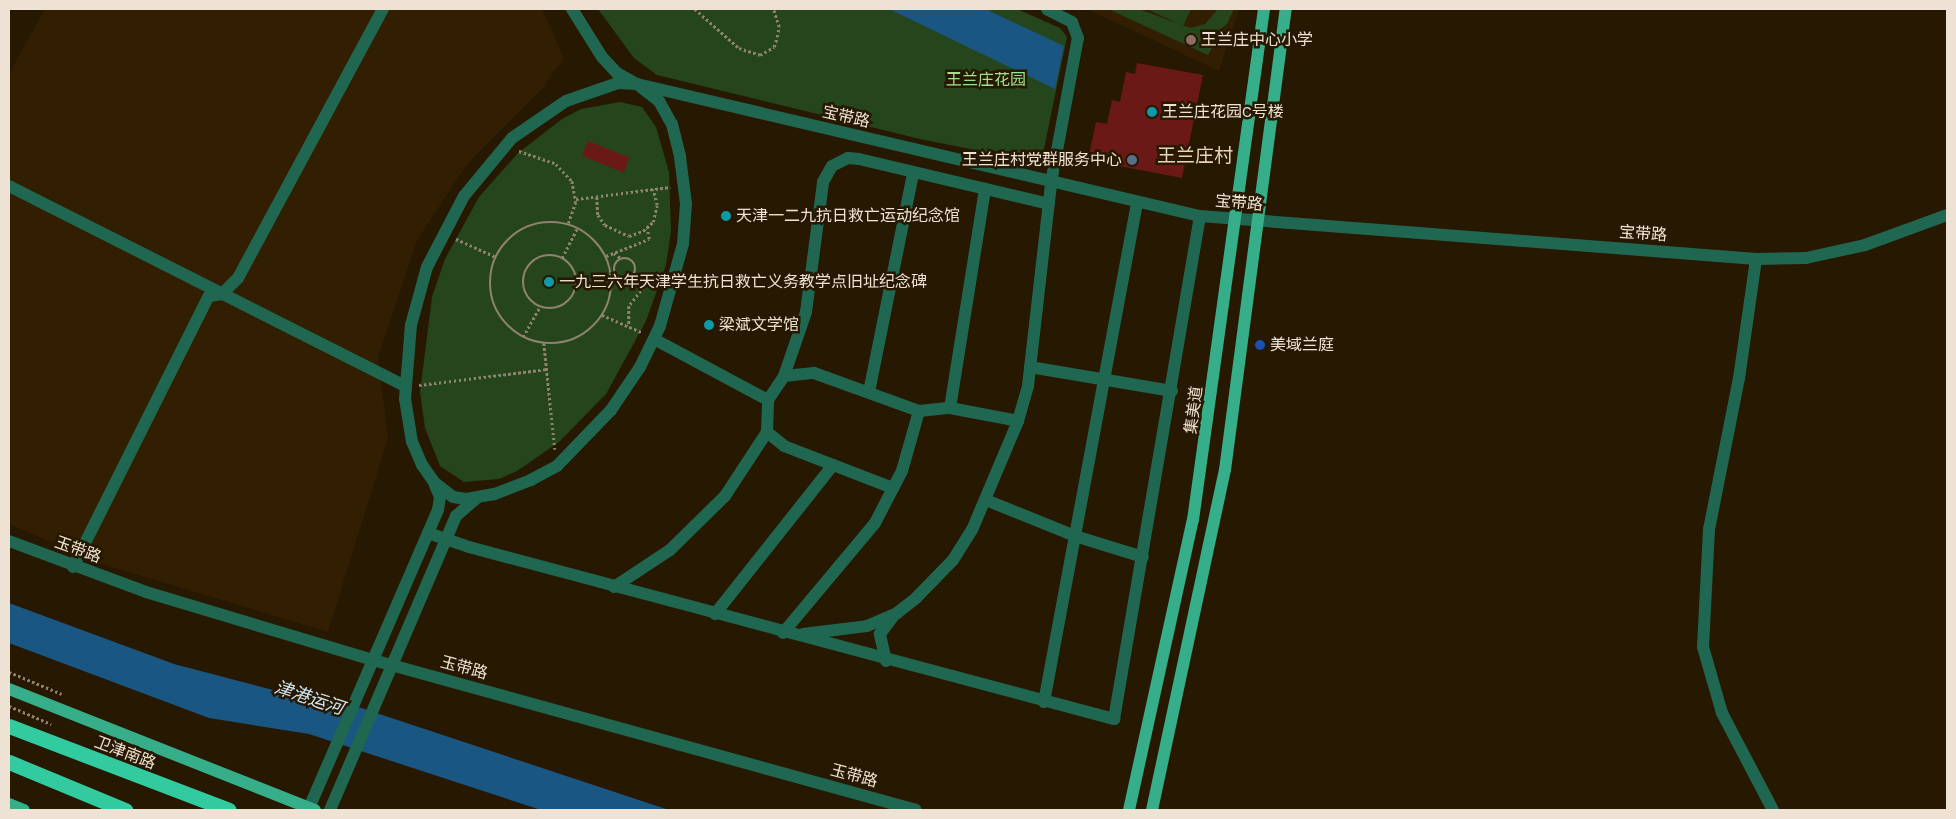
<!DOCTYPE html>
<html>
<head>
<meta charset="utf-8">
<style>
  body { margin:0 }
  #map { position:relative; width:1956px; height:819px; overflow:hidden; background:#271801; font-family:Karla,"Noto Sans SC",sans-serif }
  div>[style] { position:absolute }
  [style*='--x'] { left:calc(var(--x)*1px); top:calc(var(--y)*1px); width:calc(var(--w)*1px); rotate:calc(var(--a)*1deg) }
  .built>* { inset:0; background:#321e00 }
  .green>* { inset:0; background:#25461d }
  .water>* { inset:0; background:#195681 }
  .building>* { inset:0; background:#6b1917; transform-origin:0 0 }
  .path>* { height:2.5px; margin-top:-1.25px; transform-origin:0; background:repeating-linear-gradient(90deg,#8f826f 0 2.5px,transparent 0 5px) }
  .path>.ring { margin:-1.25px; padding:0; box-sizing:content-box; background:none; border:2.5px solid #8f826f; border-radius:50% }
  .minor>* { height:12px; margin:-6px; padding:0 6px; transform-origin:6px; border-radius:6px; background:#206751 }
  .major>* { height:12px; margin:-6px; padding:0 6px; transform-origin:6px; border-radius:6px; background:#35ae89 }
  .highway>* { height:15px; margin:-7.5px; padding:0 7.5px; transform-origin:7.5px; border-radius:7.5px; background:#31cb9f }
  .dots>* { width:14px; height:14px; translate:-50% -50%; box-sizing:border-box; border:2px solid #271801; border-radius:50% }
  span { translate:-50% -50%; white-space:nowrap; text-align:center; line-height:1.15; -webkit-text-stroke:5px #271801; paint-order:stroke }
  .poi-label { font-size:16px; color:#ede2d3 }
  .left { translate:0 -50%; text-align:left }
  .right { translate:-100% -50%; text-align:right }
  .park-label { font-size:16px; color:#9be587 }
  .street-label { font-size:16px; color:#ede2d3 }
  .water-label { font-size:18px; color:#d0e3f2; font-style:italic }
  .quarter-label { font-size:19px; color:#ead5b8 }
  .frame { position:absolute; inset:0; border:10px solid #ede2d3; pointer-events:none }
</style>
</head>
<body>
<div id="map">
  <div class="built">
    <div style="clip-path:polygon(45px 9px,542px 9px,564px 58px,541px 90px,468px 163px,417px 240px,378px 357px,388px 438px,328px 632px,105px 565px,9px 524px,9px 74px)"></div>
    <div style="clip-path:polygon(1087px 9px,1239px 9px,1219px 71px)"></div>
  </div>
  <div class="green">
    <div style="clip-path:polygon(598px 9px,1017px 9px,1060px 28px,1067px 37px,1041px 163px,920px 139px,657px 75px,634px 58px)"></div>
    <div style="clip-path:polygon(1108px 9px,1139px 9px,1190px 28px,1205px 24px,1218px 9px,1234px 9px,1227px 24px,1207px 40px,1214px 44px,1208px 55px)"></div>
    <div style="clip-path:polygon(1147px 9px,1191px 9px,1183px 26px)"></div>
    <div style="clip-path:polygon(620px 102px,642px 107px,656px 127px,669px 172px,671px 231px,666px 265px,646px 321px,606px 394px,559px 442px,517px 471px,499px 479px,464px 482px,440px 466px,425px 428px,420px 392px,432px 297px,445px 259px,479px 197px,517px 154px,562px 119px,581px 109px)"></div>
  </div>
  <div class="water">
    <div style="clip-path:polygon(889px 9px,985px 9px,1064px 46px,1055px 89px)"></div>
    <div style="clip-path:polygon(9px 603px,174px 664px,273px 690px,325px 696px,669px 810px,541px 810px,309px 734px,209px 718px,9px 643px)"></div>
  </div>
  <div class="building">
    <div style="clip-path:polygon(1137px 63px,1203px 75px,1182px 178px,1088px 160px,1096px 122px,1107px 124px,1112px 100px,1120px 102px,1126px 72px,1135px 74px)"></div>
    <div style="left:588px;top:141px;width:45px;height:16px;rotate:22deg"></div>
  </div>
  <div class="path">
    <div style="--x:695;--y:9;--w:59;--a:41.6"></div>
    <div style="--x:739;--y:48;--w:22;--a:18"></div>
    <div style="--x:760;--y:55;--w:16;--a:-30"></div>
    <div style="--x:774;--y:47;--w:10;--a:-73"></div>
    <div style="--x:777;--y:37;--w:10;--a:-79"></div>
    <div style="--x:779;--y:27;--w:19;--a:-108"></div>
    <div style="--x:519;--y:151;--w:39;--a:19"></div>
    <div style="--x:556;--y:164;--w:23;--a:47"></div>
    <div style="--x:572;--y:181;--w:21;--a:79"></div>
    <div style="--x:576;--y:202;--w:24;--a:109"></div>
    <div style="--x:597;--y:197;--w:18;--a:87"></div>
    <div style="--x:598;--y:215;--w:12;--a:55"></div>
    <div style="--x:605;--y:225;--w:26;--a:25"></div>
    <div style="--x:629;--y:236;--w:15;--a:-20"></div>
    <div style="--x:643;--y:231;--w:13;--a:-42"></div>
    <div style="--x:653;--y:222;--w:17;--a:-77"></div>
    <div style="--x:657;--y:205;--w:16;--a:-104"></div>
    <div style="--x:576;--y:199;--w:95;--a:-7.3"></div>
    <div class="ring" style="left:490px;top:222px;width:119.5px;height:119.5px"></div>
    <div style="--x:456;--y:239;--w:44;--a:24.2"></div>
    <div style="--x:614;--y:253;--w:10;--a:37"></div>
    <div class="ring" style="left:523px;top:255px;width:51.5px;height:51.5px"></div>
    <div style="--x:606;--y:256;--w:46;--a:-21.6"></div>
    <div style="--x:649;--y:239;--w:11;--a:-100"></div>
    <div style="--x:562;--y:258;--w:34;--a:-63"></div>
    <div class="ring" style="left:614px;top:258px;width:19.5px;height:19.5px"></div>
    <div style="--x:627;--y:282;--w:18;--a:16"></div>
    <div style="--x:644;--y:287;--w:24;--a:128"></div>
    <div style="--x:629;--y:306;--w:20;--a:90"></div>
    <div style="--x:602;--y:315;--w:43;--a:23.6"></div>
    <div style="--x:523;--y:337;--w:35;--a:-61"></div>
    <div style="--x:544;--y:343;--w:107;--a:84.1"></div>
    <div style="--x:419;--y:385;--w:129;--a:-7.1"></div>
    <div style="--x:9;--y:672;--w:57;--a:22.5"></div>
    <div style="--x:9;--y:706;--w:46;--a:23.2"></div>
  </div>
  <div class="minor">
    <div style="--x:572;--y:9;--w:57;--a:58"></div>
    <div style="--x:602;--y:57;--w:22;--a:47"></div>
    <div style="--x:617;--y:73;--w:23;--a:29"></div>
    <div style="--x:637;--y:84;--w:578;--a:13.2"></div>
    <div style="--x:1200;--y:216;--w:558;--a:4.42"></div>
    <div style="--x:1756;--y:259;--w:50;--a:-1.1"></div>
    <div style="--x:1806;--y:258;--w:60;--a:-12.4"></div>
    <div style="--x:1865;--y:245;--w:87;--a:-20.1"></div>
    <div style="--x:618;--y:83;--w:19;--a:3"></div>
    <div style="--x:637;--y:84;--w:28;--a:38"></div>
    <div style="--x:659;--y:101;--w:26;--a:61"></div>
    <div style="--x:672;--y:124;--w:34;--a:76"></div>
    <div style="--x:680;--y:157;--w:47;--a:82.7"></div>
    <div style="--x:686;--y:204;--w:40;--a:94.3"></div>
    <div style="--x:683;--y:244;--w:85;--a:105.7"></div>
    <div style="--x:660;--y:326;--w:46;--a:116"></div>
    <div style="--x:640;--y:367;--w:52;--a:124"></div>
    <div style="--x:611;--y:410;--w:78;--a:134"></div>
    <div style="--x:557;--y:466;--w:30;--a:152"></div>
    <div style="--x:531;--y:480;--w:40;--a:159"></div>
    <div style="--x:494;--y:494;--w:28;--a:170"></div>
    <div style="--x:466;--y:499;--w:13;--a:-171"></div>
    <div style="--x:453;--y:497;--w:24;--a:-142"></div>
    <div style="--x:434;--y:482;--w:21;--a:-125"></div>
    <div style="--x:422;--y:465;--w:25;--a:-113"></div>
    <div style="--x:412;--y:442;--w:44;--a:-99.2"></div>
    <div style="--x:405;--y:399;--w:74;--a:-85.4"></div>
    <div style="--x:411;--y:325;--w:60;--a:-74.6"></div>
    <div style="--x:427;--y:267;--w:80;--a:-62.5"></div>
    <div style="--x:464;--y:196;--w:75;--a:-50.4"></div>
    <div style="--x:512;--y:138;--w:65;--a:-34.4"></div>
    <div style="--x:566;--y:101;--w:55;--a:-19.1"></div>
    <div style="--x:9;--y:186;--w:444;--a:26.8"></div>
    <div style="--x:1756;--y:259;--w:120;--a:98.1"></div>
    <div style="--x:1739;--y:378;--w:154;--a:101.2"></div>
    <div style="--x:1709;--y:529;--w:118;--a:92.9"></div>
    <div style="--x:1703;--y:647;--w:69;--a:73.9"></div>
    <div style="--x:1722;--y:713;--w:110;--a:62.3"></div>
    <div style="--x:654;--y:339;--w:129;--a:28.2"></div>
    <div style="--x:1030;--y:367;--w:144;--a:9.6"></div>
    <div style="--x:784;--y:376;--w:30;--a:-6"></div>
    <div style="--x:814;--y:373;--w:112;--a:19.9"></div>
    <div style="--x:919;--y:411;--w:31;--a:-6"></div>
    <div style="--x:950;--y:408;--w:69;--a:10.8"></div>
    <div style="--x:869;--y:392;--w:223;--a:-78.6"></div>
    <div style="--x:950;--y:408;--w:222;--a:-80.9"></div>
    <div style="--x:767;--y:432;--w:22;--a:39"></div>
    <div style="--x:784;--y:446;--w:117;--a:21.1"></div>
    <div style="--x:986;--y:500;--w:96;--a:22"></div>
    <div style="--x:1075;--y:536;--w:71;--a:17.2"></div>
    <div style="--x:428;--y:533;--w:43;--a:18.9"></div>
    <div style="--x:469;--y:547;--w:668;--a:14.93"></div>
    <div style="--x:1114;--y:719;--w:510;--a:-80.3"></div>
    <div style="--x:9;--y:541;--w:146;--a:20.4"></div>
    <div style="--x:146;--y:592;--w:237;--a:16.7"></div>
    <div style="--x:373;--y:660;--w:563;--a:15.44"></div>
    <div style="--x:73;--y:567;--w:303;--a:-63.4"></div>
    <div style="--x:209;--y:296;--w:13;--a:-9"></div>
    <div style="--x:222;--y:294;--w:23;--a:-45"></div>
    <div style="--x:238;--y:278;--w:306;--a:-61.7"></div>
    <div style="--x:614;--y:587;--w:67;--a:-33.5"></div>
    <div style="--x:670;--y:550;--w:77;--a:-44.5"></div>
    <div style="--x:725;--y:496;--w:77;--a:-56.7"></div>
    <div style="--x:767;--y:432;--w:32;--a:-88"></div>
    <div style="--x:768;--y:400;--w:29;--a:-56"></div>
    <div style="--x:784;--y:376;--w:68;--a:-71"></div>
    <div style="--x:806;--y:312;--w:131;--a:-82.5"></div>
    <div style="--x:823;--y:182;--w:18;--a:-61"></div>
    <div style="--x:832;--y:166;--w:18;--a:-27"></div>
    <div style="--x:848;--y:158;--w:11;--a:5"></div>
    <div style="--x:859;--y:159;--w:195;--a:13.3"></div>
    <div style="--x:715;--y:614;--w:190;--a:-51.6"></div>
    <div style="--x:783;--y:633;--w:143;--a:-50.1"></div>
    <div style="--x:875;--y:523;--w:59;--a:-62.6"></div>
    <div style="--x:902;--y:471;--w:62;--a:-74.2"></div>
    <div style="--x:803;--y:634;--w:64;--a:-7.1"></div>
    <div style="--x:867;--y:626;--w:33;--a:-23"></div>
    <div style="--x:897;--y:613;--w:24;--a:-38"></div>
    <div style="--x:916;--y:598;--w:53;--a:-45.8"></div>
    <div style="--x:953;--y:560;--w:36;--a:-58"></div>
    <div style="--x:972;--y:530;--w:118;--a:-67.1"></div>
    <div style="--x:1018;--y:421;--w:36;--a:-74"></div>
    <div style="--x:1028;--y:386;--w:204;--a:-83.5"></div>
    <div style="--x:1051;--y:183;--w:147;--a:-79.5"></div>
    <div style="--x:1078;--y:38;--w:17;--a:-111"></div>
    <div style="--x:1072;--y:22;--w:28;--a:-153"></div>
    <div style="--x:886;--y:661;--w:28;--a:-103"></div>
    <div style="--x:880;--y:634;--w:21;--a:-53"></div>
    <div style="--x:1044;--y:702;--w:508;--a:-79.44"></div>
    <div style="--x:309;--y:808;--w:325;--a:-66.6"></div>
    <div style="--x:438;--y:510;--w:13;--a:-81"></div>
    <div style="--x:440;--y:497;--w:13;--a:-113"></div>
    <div style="--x:330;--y:810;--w:320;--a:-66.8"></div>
    <div style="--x:456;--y:516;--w:28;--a:-41"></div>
  </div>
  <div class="major">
    <div style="--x:9;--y:689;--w:329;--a:21.6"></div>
    <div style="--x:9;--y:804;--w:16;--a:22"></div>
    <div style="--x:1129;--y:810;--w:297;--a:-77.6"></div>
    <div style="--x:1193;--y:520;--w:516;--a:-82.09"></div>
    <div style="--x:1152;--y:810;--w:348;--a:-77.9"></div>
    <div style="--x:1225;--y:470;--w:465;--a:-82.5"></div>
  </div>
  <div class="highway">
    <div style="--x:9;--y:726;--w:235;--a:20.9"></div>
    <div style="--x:9;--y:762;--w:126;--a:22.5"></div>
  </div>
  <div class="dots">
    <div style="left:1191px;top:40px;background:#8d6e63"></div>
    <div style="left:1152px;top:112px;background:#0f9aa8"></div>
    <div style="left:1132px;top:160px;background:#5c6f8a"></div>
    <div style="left:726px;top:216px;background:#0f9aa8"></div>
    <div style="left:549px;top:282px;background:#0f9aa8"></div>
    <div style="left:709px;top:325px;background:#0f9aa8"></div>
    <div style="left:1260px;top:345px;background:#1a4fb4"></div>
  </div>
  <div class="poi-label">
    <span class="left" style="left:1201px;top:40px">王兰庄中心小学</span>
    <span class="left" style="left:1162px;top:112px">王兰庄花园C号楼</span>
    <span class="right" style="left:1122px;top:160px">王兰庄村党群服务中心</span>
    <span class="left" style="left:736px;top:216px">天津一二九抗日救亡运动纪念馆</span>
    <span class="left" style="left:559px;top:282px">一九三六年天津学生抗日救亡义务教学点旧址纪念碑</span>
    <span class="left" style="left:719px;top:325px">梁斌文学馆</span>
    <span class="left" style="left:1270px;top:345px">美域兰庭</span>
  </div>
  <div class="park-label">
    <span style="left:986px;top:80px">王兰庄花园</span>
  </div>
  <div class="street-label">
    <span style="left:846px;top:117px;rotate:13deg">宝带路</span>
    <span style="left:1239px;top:203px;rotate:5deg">宝带路</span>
    <span style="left:1643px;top:234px;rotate:4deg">宝带路</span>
    <span style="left:1194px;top:410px;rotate:-82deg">集美道</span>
    <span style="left:78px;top:550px;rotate:20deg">玉带路</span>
    <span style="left:464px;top:668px;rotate:15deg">玉带路</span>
    <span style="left:125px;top:753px;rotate:21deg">卫津南路</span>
    <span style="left:854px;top:776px;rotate:15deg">玉带路</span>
  </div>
  <div class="water-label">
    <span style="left:309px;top:698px;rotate:18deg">津港运河</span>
  </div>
  <div class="quarter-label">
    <span style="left:1195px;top:157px">王兰庄村</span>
  </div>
  <div class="frame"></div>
</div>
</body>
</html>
